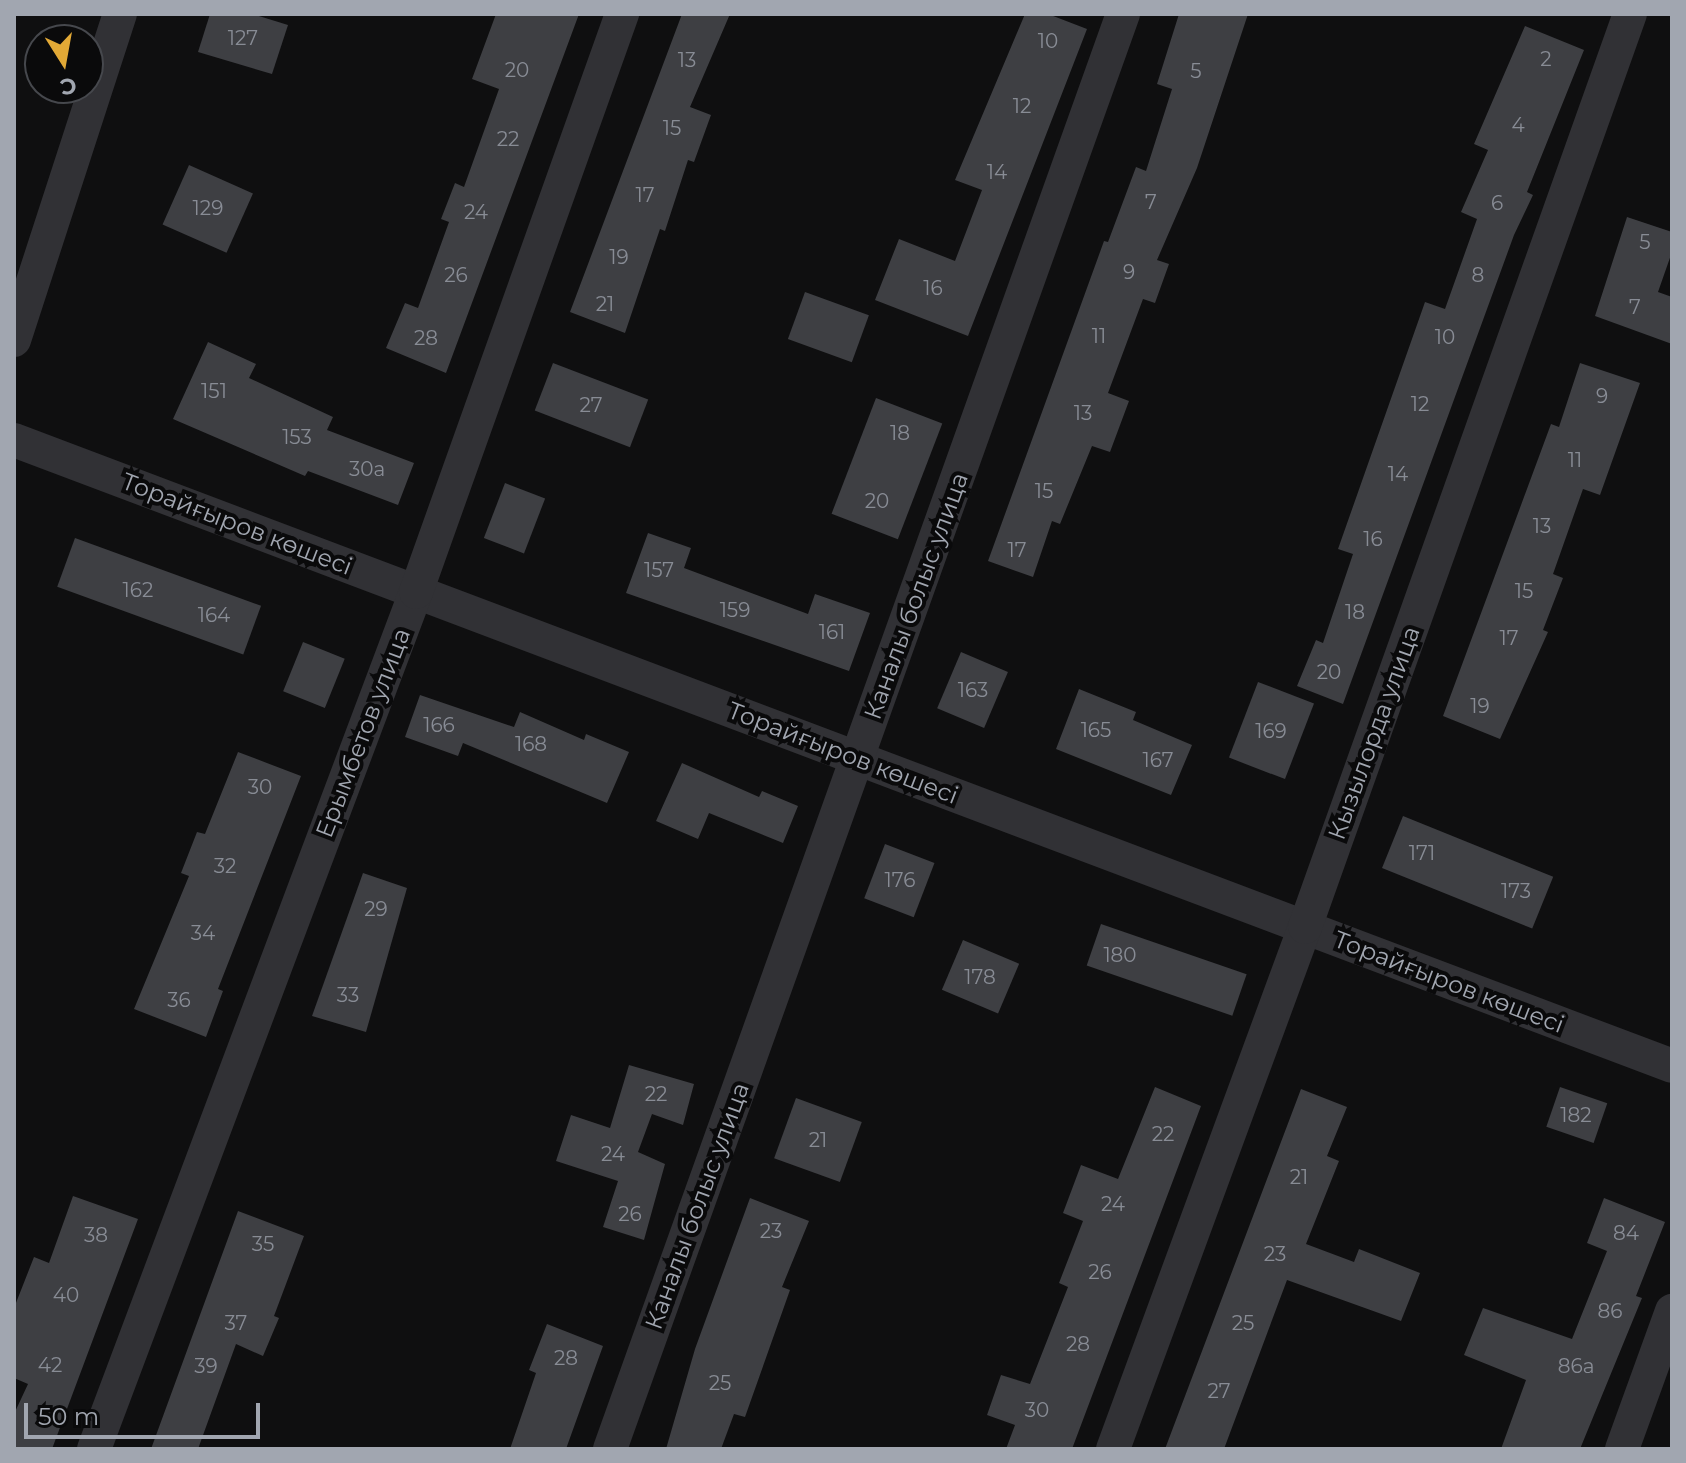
<!DOCTYPE html>
<html>
<head>
<meta charset="utf-8">
<style>
  body { margin:0 }
  #map { position:relative; width:1686px; height:1463px; overflow:hidden; background:#0f0f10; font-family:Montserrat,sans-serif }
  div>[style] { position:absolute }
  [style*='--x'] { left:calc(var(--x)*1px); top:calc(var(--y)*1px); width:calc(var(--w)*1px); rotate:calc(var(--a)*1deg) }
  .building>* { inset:0; background:#3e3f43; transform-origin:0 0 }
  .minor>* { height:34px; margin:-17px; padding:0 17px; transform-origin:17px; border-radius:17px; background:#313135 }
  span { translate:-50% -50%; white-space:nowrap; text-align:center; line-height:1.15; -webkit-text-stroke:8px #0a0a0b; paint-order:stroke }
  .number-label { font-size:20px; color:#888c95 }
  .number-label span { -webkit-text-stroke-width:0 }
  .street-label { font-size:24px; color:#a1a6b0 }
  .frame { position:absolute; inset:0; border:16px solid #a1a6b0; pointer-events:none }
  .north { position:absolute; left:24px; top:24px; width:80px; height:80px; box-sizing:border-box; background:#0a0a0b; border:2px solid #46484d; border-radius:50%; rotate:169deg; font-size:22px; font-weight:700; line-height:32px; text-align:center; color:#a1a6b0 }
  .north::after { content:''; display:block; margin:auto; width:28px; height:36px; background:#e2a936; clip-path:polygon(50% 0,100% 100%,50% 72%,0 100%) }
  .scale { position:absolute; left:24px; top:1403px; width:236px; height:36px; box-sizing:border-box; border:4px solid #a1a6b0; border-top:0; padding-left:10px; font-size:24px; line-height:28px; white-space:nowrap; color:#a1a6b0; -webkit-text-stroke:6px #0a0a0b; paint-order:stroke }
</style>
</head>
<body>
<div id="map">
  <div class="building">
    <div style="clip-path:polygon(210px 14px,252px 14px,288px 25px,272px 74px,198px 52px)"></div>
    <div style="clip-path:polygon(496px 14px,579px 14px,446px 373px,386px 348px,405px 303px,418px 308px,449px 222px,441px 219px,455px 183px,464px 187px,499px 89px,472px 79px)"></div>
    <div style="clip-path:polygon(682px 14px,730px 14px,690px 107px,711px 115px,694px 162px,688px 160px,665px 231px,660px 229px,625px 333px,570px 312px)"></div>
    <div style="clip-path:polygon(1025px 14px,1048px 14px,1087px 29px,968px 336px,875px 300px,899px 239px,955px 261px,982px 190px,955px 180px)"></div>
    <div style="clip-path:polygon(1179px 14px,1248px 14px,1197px 168px,1157px 260px,1169px 264px,1155px 303px,1143px 299px,1108px 393px,1129px 401px,1110px 452px,1092px 446px,1060px 524px,1052px 521px,1033px 577px,988px 561px,1104px 241px,1108px 242px,1136px 167px,1146px 171px,1172px 89px,1157px 84px)"></div>
    <div style="clip-path:polygon(1525px 26px,1584px 50px,1527px 192px,1533px 195px,1514px 235px,1343px 704px,1297px 686px,1316px 640px,1323px 643px,1353px 554px,1338px 549px,1425px 302px,1445px 309px,1477px 219px,1461px 212px,1488px 150px,1474px 144px)"></div>
    <div style="left:189px;top:165px;width:70px;height:65px;rotate:24deg"></div>
    <div style="clip-path:polygon(1627px 217px,1672px 232px,1672px 252px,1658px 292px,1672px 297px,1672px 344px,1595px 316px)"></div>
    <div style="left:805px;top:292px;width:68px;height:50px;rotate:20deg"></div>
    <div style="clip-path:polygon(208px 342px,256px 364px,249px 378px,333px 417px,327px 430px,414px 463px,398px 505px,308px 471px,305px 476px,173px 419px)"></div>
    <div style="left:553px;top:363px;width:102px;height:51px;rotate:21deg"></div>
    <div style="clip-path:polygon(1580px 363px,1640px 383px,1600px 495px,1583px 489px,1553px 574px,1563px 578px,1543px 630px,1548px 632px,1500px 739px,1443px 716px,1551px 424px,1559px 427px)"></div>
    <div style="left:876px;top:398px;width:71px;height:124px;rotate:21deg"></div>
    <div style="left:505px;top:483px;width:43px;height:59px;rotate:21deg"></div>
    <div style="clip-path:polygon(648px 533px,691px 548px,684px 568px,808px 614px,815px 594px,870px 613px,849px 671px,626px 593px)"></div>
    <div style="left:75px;top:538px;width:198px;height:52px;rotate:20deg"></div>
    <div style="left:303px;top:642px;width:45px;height:53px;rotate:22deg"></div>
    <div style="left:961px;top:652px;width:51px;height:61px;rotate:23deg"></div>
    <div style="left:1258px;top:682px;width:60px;height:81px;rotate:21deg"></div>
    <div style="clip-path:polygon(1079px 689px,1136px 712px,1133px 720px,1192px 745px,1171px 795px,1056px 749px)"></div>
    <div style="clip-path:polygon(420px 695px,514px 727px,520px 712px,584px 740px,586px 734px,629px 752px,607px 803px,463px 743px,458px 756px,405px 737px)"></div>
    <div style="clip-path:polygon(238px 752px,301px 776px,218px 989px,223px 991px,206px 1037px,134px 1009px,189px 876px,181px 873px,197px 832px,205px 834px)"></div>
    <div style="clip-path:polygon(682px 763px,759px 797px,762px 791px,798px 806px,783px 843px,709px 813px,698px 839px,656px 821px)"></div>
    <div style="left:1403px;top:816px;width:162px;height:56px;rotate:22deg"></div>
    <div style="left:885px;top:844px;width:53px;height:58px;rotate:21deg"></div>
    <div style="clip-path:polygon(363px 873px,407px 888px,366px 1032px,312px 1016px)"></div>
    <div style="left:1101px;top:924px;width:154px;height:44px;rotate:19deg"></div>
    <div style="left:963px;top:940px;width:61px;height:54px;rotate:23deg"></div>
    <div style="clip-path:polygon(629px 1065px,694px 1084px,683px 1125px,652px 1114px,638px 1152px,665px 1164px,644px 1240px,603px 1227px,618px 1181px,556px 1161px,571px 1115px,610px 1128px)"></div>
    <div style="clip-path:polygon(1155px 1087px,1201px 1106px,1072px 1449px,1006px 1449px,1015px 1425px,987px 1415px,1001px 1375px,1030px 1384px,1068px 1287px,1059px 1283px,1083px 1221px,1063px 1213px,1081px 1165px,1118px 1179px)"></div>
    <div style="left:1560px;top:1087px;width:50px;height:42px;rotate:19deg"></div>
    <div style="clip-path:polygon(1301px 1089px,1347px 1107px,1327px 1156px,1339px 1161px,1306px 1244px,1354px 1262px,1359px 1249px,1420px 1273px,1401px 1321px,1287px 1280px,1224px 1449px,1165px 1449px)"></div>
    <div style="left:796px;top:1098px;width:70px;height:64px;rotate:20deg"></div>
    <div style="clip-path:polygon(73px 1196px,138px 1219px,52px 1449px,14px 1449px,14px 1414px,28px 1384px,14px 1378px,14px 1308px,34px 1257px,49px 1263px)"></div>
    <div style="clip-path:polygon(750px 1198px,809px 1221px,782px 1287px,790px 1290px,745px 1417px,734px 1414px,721px 1449px,666px 1449px,695px 1349px)"></div>
    <div style="clip-path:polygon(1604px 1198px,1665px 1222px,1636px 1296px,1642px 1298px,1580px 1449px,1501px 1449px,1526px 1380px,1464px 1355px,1483px 1308px,1572px 1339px,1607px 1251px,1587px 1243px)"></div>
    <div style="clip-path:polygon(238px 1211px,304px 1236px,274px 1316px,279px 1318px,263px 1356px,236px 1344px,198px 1449px,151px 1449px)"></div>
    <div style="clip-path:polygon(547px 1324px,603px 1346px,566px 1449px,510px 1449px,536px 1373px,529px 1370px)"></div>
  </div>
  <div class="minor">
    <div style="--x:14;--y:340;--w:343;--a:-72"></div>
    <div style="--x:14;--y:440;--w:1772;--a:20.68"></div>
    <div style="--x:94;--y:1449;--w:915;--a:-69.41"></div>
    <div style="--x:416;--y:592;--w:614;--a:-70.38"></div>
    <div style="--x:610;--y:1449;--w:1524;--a:-70.33"></div>
    <div style="--x:1113;--y:1449;--w:556;--a:-69.81"></div>
    <div style="--x:1305;--y:927;--w:969;--a:-70.41"></div>
    <div style="--x:1622;--y:1449;--w:147;--a:-70.1"></div>
  </div>
  <div class="number-label">
    <span style="left:243px;top:38px">127</span>
    <span style="left:1048px;top:41px">10</span>
    <span style="left:1546px;top:59px">2</span>
    <span style="left:687px;top:60px">13</span>
    <span style="left:517px;top:70px">20</span>
    <span style="left:1196px;top:71px">5</span>
    <span style="left:1022px;top:106px">12</span>
    <span style="left:1518px;top:125px">4</span>
    <span style="left:672px;top:128px">15</span>
    <span style="left:508px;top:139px">22</span>
    <span style="left:997px;top:172px">14</span>
    <span style="left:645px;top:195px">17</span>
    <span style="left:1151px;top:202px">7</span>
    <span style="left:1497px;top:203px">6</span>
    <span style="left:208px;top:208px">129</span>
    <span style="left:476px;top:212px">24</span>
    <span style="left:1645px;top:242px">5</span>
    <span style="left:619px;top:257px">19</span>
    <span style="left:1129px;top:272px">9</span>
    <span style="left:456px;top:275px">26</span>
    <span style="left:1478px;top:275px">8</span>
    <span style="left:933px;top:288px">16</span>
    <span style="left:605px;top:304px">21</span>
    <span style="left:1635px;top:307px">7</span>
    <span style="left:1099px;top:336px">11</span>
    <span style="left:1445px;top:337px">10</span>
    <span style="left:426px;top:338px">28</span>
    <span style="left:214px;top:391px">151</span>
    <span style="left:1602px;top:396px">9</span>
    <span style="left:1420px;top:404px">12</span>
    <span style="left:591px;top:405px">27</span>
    <span style="left:1083px;top:413px">13</span>
    <span style="left:900px;top:433px">18</span>
    <span style="left:297px;top:437px">153</span>
    <span style="left:1575px;top:460px">11</span>
    <span style="left:367px;top:469px">30а</span>
    <span style="left:1398px;top:474px">14</span>
    <span style="left:1044px;top:491px">15</span>
    <span style="left:877px;top:501px">20</span>
    <span style="left:1542px;top:526px">13</span>
    <span style="left:1373px;top:539px">16</span>
    <span style="left:1017px;top:550px">17</span>
    <span style="left:659px;top:570px">157</span>
    <span style="left:138px;top:590px">162</span>
    <span style="left:1524px;top:591px">15</span>
    <span style="left:735px;top:610px">159</span>
    <span style="left:1355px;top:612px">18</span>
    <span style="left:214px;top:615px">164</span>
    <span style="left:832px;top:632px">161</span>
    <span style="left:1509px;top:638px">17</span>
    <span style="left:1329px;top:672px">20</span>
    <span style="left:973px;top:690px">163</span>
    <span style="left:1480px;top:706px">19</span>
    <span style="left:439px;top:725px">166</span>
    <span style="left:1096px;top:730px">165</span>
    <span style="left:1271px;top:731px">169</span>
    <span style="left:531px;top:744px">168</span>
    <span style="left:1158px;top:760px">167</span>
    <span style="left:260px;top:787px">30</span>
    <span style="left:1422px;top:853px">171</span>
    <span style="left:225px;top:866px">32</span>
    <span style="left:900px;top:880px">176</span>
    <span style="left:1516px;top:891px">173</span>
    <span style="left:376px;top:909px">29</span>
    <span style="left:203px;top:933px">34</span>
    <span style="left:1120px;top:955px">180</span>
    <span style="left:980px;top:977px">178</span>
    <span style="left:348px;top:995px">33</span>
    <span style="left:179px;top:1000px">36</span>
    <span style="left:656px;top:1094px">22</span>
    <span style="left:1576px;top:1115px">182</span>
    <span style="left:1163px;top:1134px">22</span>
    <span style="left:818px;top:1140px">21</span>
    <span style="left:613px;top:1154px">24</span>
    <span style="left:1299px;top:1177px">21</span>
    <span style="left:1113px;top:1204px">24</span>
    <span style="left:630px;top:1214px">26</span>
    <span style="left:771px;top:1231px">23</span>
    <span style="left:1626px;top:1233px">84</span>
    <span style="left:96px;top:1235px">38</span>
    <span style="left:263px;top:1244px">35</span>
    <span style="left:1275px;top:1254px">23</span>
    <span style="left:1100px;top:1272px">26</span>
    <span style="left:66px;top:1295px">40</span>
    <span style="left:1610px;top:1311px">86</span>
    <span style="left:236px;top:1323px">37</span>
    <span style="left:1243px;top:1323px">25</span>
    <span style="left:1078px;top:1344px">28</span>
    <span style="left:566px;top:1358px">28</span>
    <span style="left:50px;top:1365px">42</span>
    <span style="left:206px;top:1366px">39</span>
    <span style="left:1576px;top:1366px">86а</span>
    <span style="left:720px;top:1383px">25</span>
    <span style="left:1219px;top:1391px">27</span>
    <span style="left:1037px;top:1410px">30</span>
  </div>
  <div class="street-label">
    <span style="left:237px;top:524px;rotate:21deg">Торайғыров көшесі</span>
    <span style="left:916px;top:596px;rotate:-70deg">Каналы болыс улица</span>
    <span style="left:363px;top:733px;rotate:-69deg">Ерымбетов улица</span>
    <span style="left:1374px;top:733px;rotate:-70deg">Кызылорда улица</span>
    <span style="left:843px;top:753px;rotate:21deg">Торайғыров көшесі</span>
    <span style="left:1449px;top:982px;rotate:21deg">Торайғыров көшесі</span>
    <span style="left:697px;top:1206px;rotate:-70deg">Каналы болыс улица</span>
  </div>
  <div class="frame"></div>
  <div class="north">С</div>
  <div class="scale">50 m</div>
</div>
</body>
</html>
